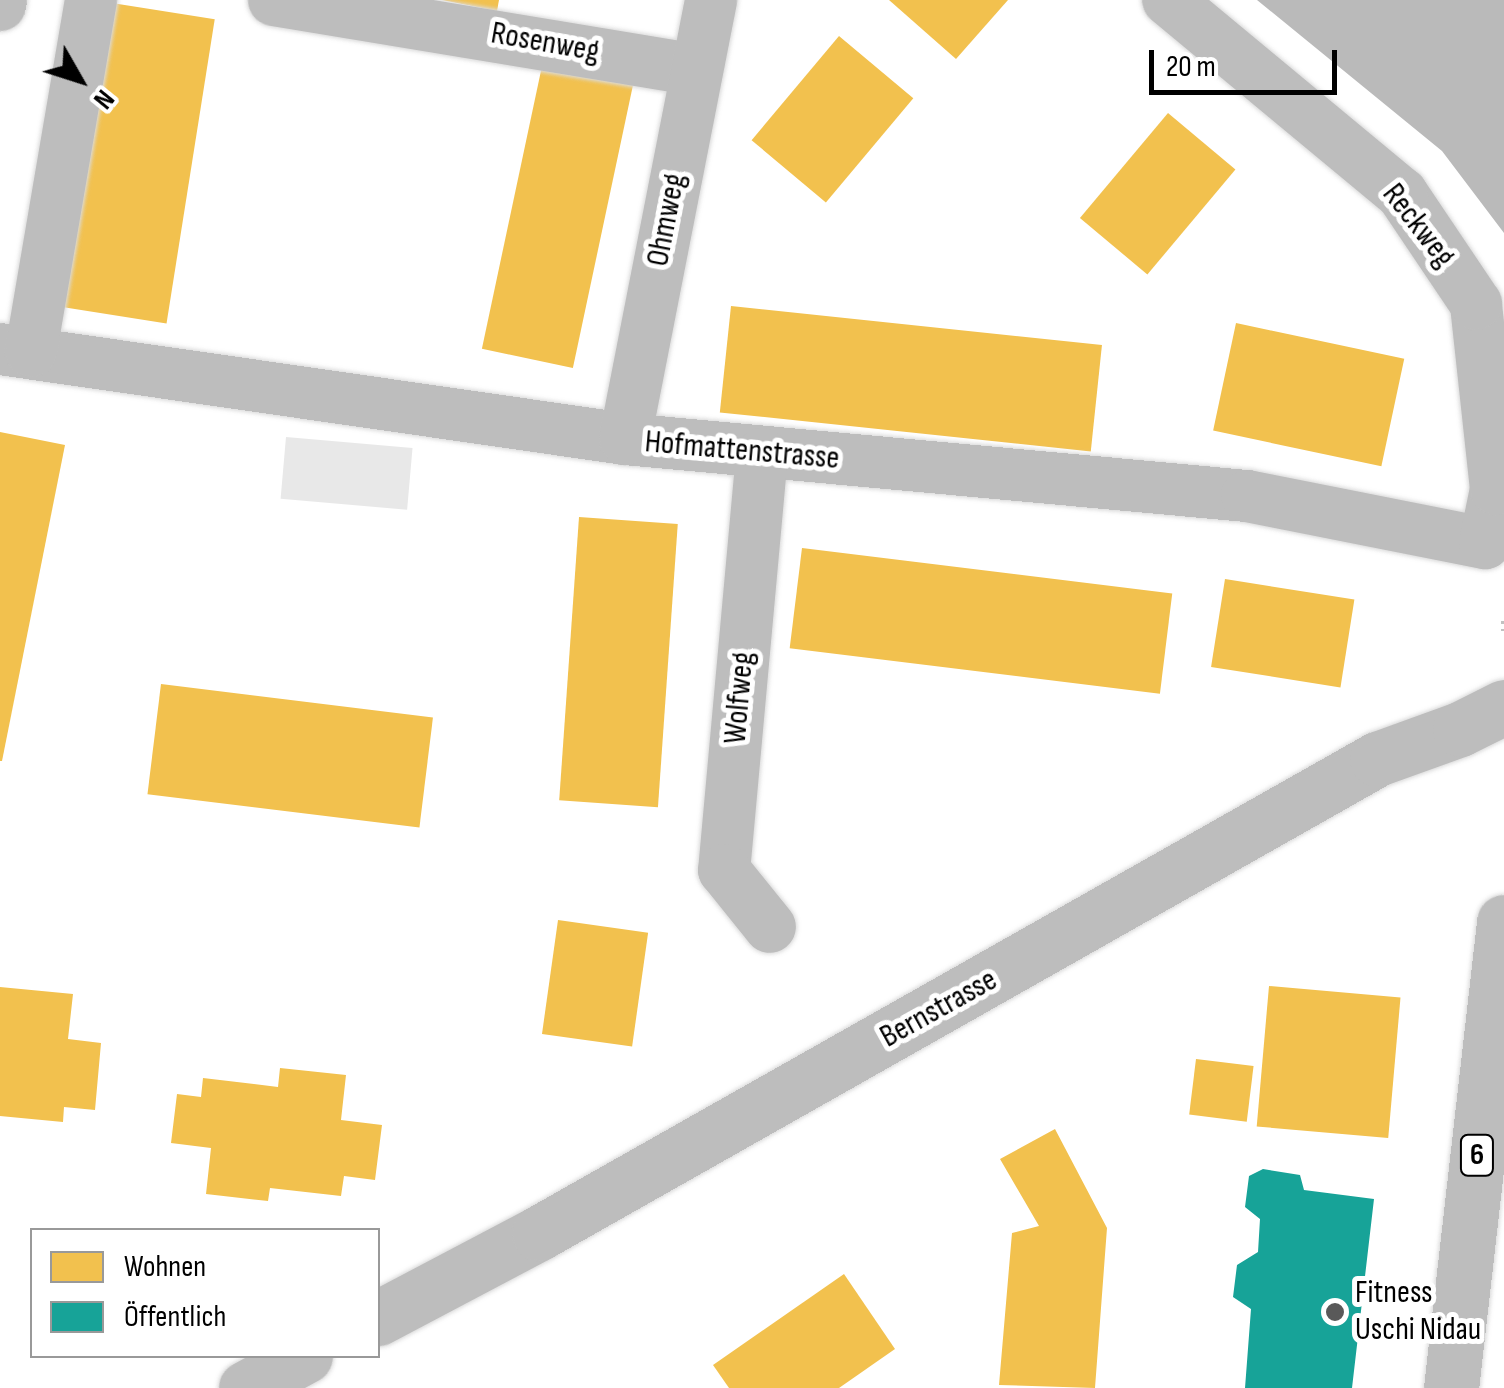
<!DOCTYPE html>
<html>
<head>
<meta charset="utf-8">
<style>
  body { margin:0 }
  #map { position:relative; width:1504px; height:1388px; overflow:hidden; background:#fff; font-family:"Sofia Sans Condensed",sans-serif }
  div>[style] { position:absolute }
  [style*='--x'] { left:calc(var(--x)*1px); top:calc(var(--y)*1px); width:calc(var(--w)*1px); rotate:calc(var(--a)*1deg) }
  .green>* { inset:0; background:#e8e8e8; transform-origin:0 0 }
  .water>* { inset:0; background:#bababa }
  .homes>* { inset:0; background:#f2c14e; transform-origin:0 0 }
  .public>* { inset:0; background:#17a398 }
  .path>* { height:6px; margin-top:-3px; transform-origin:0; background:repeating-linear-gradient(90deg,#c2c2c2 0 2.5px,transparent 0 7.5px) }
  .roads { filter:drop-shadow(0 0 2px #dbdbdb) drop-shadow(0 0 2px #dbdbdb) }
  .minor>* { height:52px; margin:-26px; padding:0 26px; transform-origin:26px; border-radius:26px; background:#bdbdbd }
  .primary>* { height:55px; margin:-27.5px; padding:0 27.5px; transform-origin:27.5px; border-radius:27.5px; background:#bdbdbd }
  .dots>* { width:28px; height:28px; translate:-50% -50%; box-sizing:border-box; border:5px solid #fff; border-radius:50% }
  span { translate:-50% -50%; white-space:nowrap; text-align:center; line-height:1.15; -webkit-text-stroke:10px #fff; paint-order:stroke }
  .shield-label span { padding:2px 8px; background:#fff; border:2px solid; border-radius:8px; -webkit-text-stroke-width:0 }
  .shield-label { font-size:30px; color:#000; font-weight:700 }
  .street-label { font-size:32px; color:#000 }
  .poi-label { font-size:32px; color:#000 }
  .left { translate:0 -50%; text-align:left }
  .legend { position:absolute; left:30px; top:1228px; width:350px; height:130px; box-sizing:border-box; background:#fff; border:2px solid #999; margin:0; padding:12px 18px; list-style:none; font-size:30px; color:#000 }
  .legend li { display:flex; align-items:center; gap:20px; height:50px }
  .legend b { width:50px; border:2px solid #999 }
  .north { position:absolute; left:30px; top:30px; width:100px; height:100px; -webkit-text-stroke:8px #fff; paint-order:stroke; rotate:129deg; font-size:28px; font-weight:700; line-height:40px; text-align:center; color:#000 }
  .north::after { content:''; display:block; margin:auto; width:35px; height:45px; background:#000; clip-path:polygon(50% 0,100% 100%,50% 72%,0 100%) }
  .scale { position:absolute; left:1149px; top:50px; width:188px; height:45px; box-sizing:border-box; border:5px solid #000; border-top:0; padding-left:12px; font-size:30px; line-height:35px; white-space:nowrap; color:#000; -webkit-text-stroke:8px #fff; paint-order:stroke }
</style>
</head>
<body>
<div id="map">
  <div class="green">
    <div style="left:286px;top:437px;width:127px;height:62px;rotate:5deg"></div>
  </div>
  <div class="water">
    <div style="clip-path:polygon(1257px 0,1504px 0,1504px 233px,1442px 151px)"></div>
  </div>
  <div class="homes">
    <div style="clip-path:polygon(442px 0,499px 0,497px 11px)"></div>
    <div style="clip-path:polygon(889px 0,1008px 0,956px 59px)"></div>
    <div style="left:112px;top:3px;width:104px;height:308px;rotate:9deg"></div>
    <div style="left:839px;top:36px;width:97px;height:136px;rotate:40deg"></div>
    <div style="left:542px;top:66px;width:93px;height:289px;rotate:12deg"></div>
    <div style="left:1168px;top:113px;width:88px;height:137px;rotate:40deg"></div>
    <div style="left:731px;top:306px;width:373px;height:107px;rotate:6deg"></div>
    <div style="left:1236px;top:323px;width:172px;height:110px;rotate:12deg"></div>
    <div style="clip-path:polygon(0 432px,65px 445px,2px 761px,0 761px)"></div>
    <div style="left:579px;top:517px;width:99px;height:284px;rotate:4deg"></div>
    <div style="left:802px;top:548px;width:373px;height:101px;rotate:7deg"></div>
    <div style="left:1225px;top:579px;width:131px;height:89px;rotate:9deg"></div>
    <div style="left:161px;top:684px;width:274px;height:111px;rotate:7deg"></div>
    <div style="left:558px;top:920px;width:91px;height:115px;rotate:8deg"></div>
    <div style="left:1269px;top:986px;width:132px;height:141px;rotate:5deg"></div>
    <div style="clip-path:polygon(0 987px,73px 994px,68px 1039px,101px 1043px,95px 1110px,64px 1107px,63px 1122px,0 1116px)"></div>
    <div style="left:1196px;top:1059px;width:58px;height:56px;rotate:7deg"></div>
    <div style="clip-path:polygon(280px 1068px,346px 1075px,341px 1120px,382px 1125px,375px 1180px,344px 1176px,341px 1196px,270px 1188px,268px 1201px,206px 1194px,211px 1148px,171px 1143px,177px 1094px,201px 1097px,203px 1078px,278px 1087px)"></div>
    <div style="clip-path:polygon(1055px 1129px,1107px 1228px,1095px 1388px,999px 1385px,1012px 1233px,1039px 1226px,1000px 1159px)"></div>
    <div style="clip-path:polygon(844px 1274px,895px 1349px,839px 1388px,729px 1388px,713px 1365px)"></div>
  </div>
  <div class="public">
    <div style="clip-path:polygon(1263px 1169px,1300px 1175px,1304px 1190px,1374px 1199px,1352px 1388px,1245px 1388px,1251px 1309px,1233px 1297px,1237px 1265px,1258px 1252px,1260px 1219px,1245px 1207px,1249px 1176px)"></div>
  </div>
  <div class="path">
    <div style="--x:1504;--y:621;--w:11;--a:90"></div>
  </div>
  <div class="roads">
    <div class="minor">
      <div style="--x:274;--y:0;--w:428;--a:9.4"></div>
      <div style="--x:0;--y:5;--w:5;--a:-79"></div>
      <div style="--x:0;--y:349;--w:631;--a:8.19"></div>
      <div style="--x:625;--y:439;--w:625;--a:5.24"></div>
      <div style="--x:1247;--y:496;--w:243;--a:11.2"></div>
      <div style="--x:1485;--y:543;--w:55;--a:-78.5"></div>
      <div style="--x:1496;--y:489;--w:186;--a:-96.2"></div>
      <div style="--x:1476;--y:304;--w:133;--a:-123.9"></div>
      <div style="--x:1402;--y:194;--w:304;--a:-140.3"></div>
      <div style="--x:31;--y:351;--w:356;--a:-80.3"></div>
      <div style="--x:625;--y:439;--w:447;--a:-78.9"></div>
      <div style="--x:762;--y:454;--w:418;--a:95.2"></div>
      <div style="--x:724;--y:870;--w:73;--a:51.1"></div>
    </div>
    <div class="primary">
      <div style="--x:378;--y:1318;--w:182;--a:-27.8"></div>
      <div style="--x:539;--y:1233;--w:963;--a:-29.49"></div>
      <div style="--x:1377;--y:759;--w:88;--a:-19.9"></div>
      <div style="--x:1460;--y:729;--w:49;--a:-26.6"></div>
      <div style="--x:246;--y:1388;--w:67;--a:-28.5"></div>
      <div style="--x:1451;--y:1388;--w:469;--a:-83.5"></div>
    </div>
  </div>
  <div class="dots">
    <div style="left:1335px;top:1312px;background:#595959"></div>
  </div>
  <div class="shield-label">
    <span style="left:1477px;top:1155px">6</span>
  </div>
  <div class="street-label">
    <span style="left:545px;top:43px;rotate:10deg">Rosenweg</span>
    <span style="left:667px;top:220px;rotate:-79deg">Ohmweg</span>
    <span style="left:1418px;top:226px;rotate:52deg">Reckweg</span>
    <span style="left:742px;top:451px;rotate:5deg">Hofmattenstrasse</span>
    <span style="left:740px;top:698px;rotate:-85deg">Wolfweg</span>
    <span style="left:939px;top:1009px;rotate:-29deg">Bernstrasse</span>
  </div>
  <div class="poi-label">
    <span class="left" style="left:1355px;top:1312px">Fitness<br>Uschi Nidau</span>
  </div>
  <ul class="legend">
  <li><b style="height:28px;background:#f2c14e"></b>Wohnen</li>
  <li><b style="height:28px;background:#17a398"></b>Öffentlich</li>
  </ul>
  <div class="north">N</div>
  <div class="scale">20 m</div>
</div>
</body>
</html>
